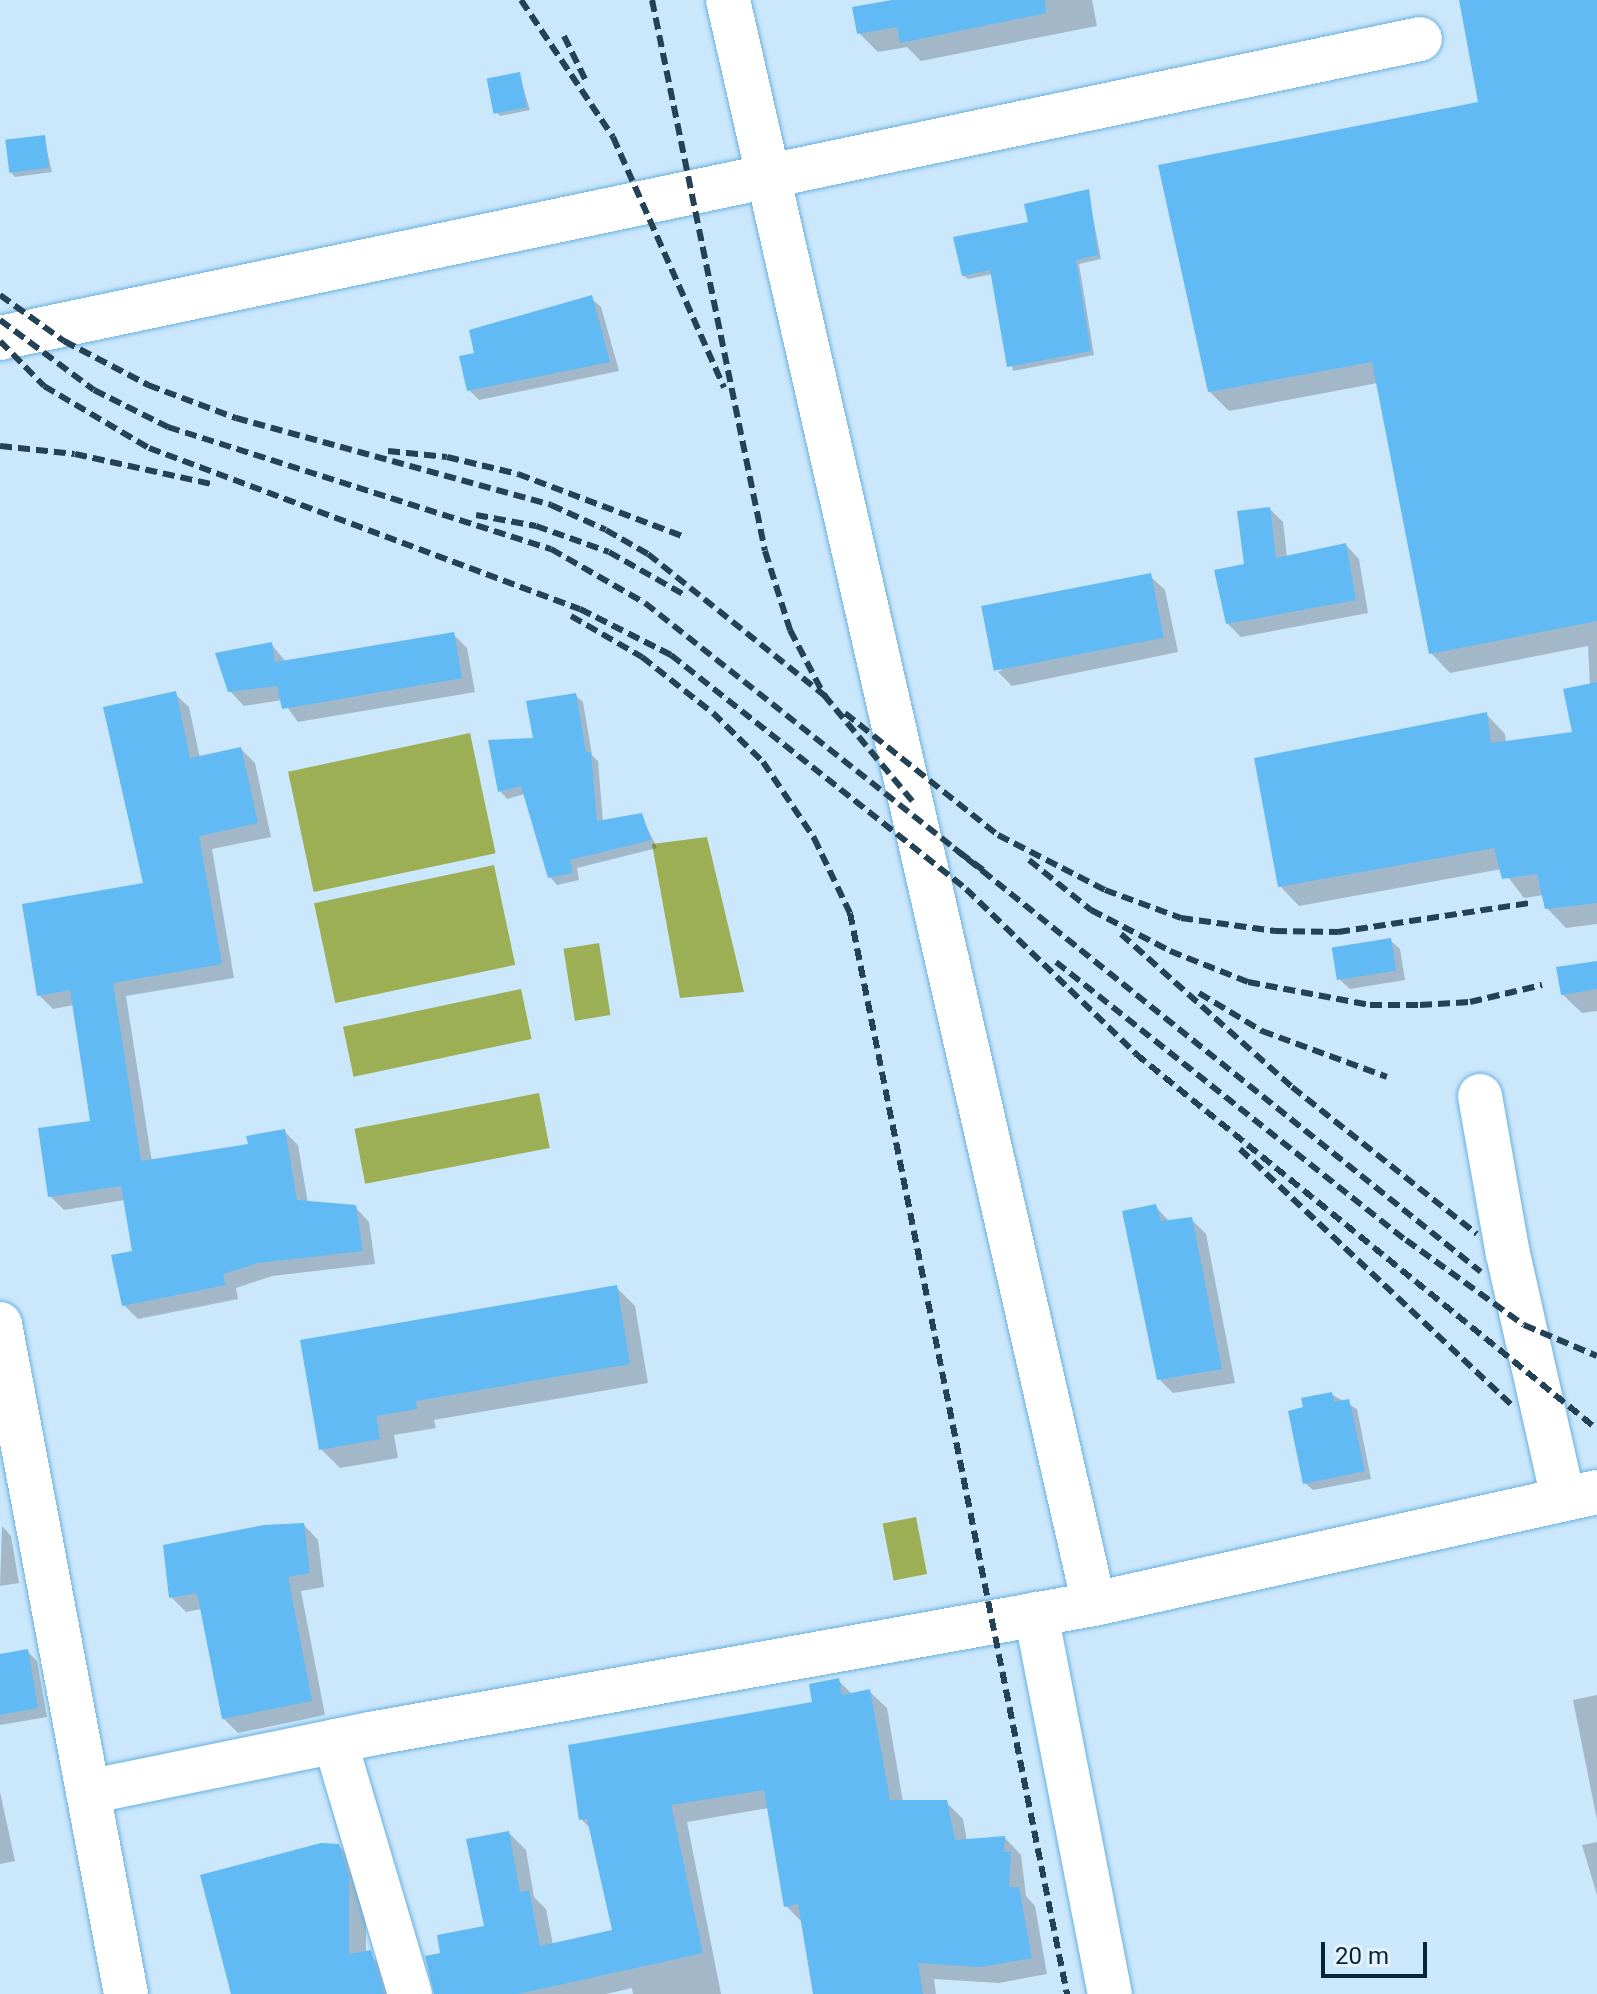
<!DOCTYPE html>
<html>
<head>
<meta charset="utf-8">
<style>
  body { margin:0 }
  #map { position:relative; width:1597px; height:1994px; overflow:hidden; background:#cbe7fb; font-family:Roboto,sans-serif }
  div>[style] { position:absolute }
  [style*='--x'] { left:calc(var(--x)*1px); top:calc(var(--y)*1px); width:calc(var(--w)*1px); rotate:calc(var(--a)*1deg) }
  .water>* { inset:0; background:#9caf54; transform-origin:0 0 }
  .shadow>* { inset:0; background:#0003 }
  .building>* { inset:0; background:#61baf3; transform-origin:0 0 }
  .roads { filter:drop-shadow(0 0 2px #68b1e1) drop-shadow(0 0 2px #68b1e1) }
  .minor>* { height:44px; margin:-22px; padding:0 22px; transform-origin:22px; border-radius:22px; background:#fff }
  .rail>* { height:6px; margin-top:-3px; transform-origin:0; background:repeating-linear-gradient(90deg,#234255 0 12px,transparent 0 18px) }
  span { translate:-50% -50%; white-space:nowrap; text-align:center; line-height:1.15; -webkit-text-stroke:6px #e4f2fc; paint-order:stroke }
  .scale { position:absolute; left:1321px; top:1942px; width:106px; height:36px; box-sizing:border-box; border:4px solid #052537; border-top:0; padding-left:10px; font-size:24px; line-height:28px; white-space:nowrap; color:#052537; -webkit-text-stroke:6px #e4f2fc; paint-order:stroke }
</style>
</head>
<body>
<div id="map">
  <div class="water">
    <div style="left:470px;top:733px;width:123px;height:186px;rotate:78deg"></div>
    <div style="clip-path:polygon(707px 837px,744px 992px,680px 998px,652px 844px)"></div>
    <div style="left:494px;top:865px;width:102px;height:184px;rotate:78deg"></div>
    <div style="left:599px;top:943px;width:73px;height:36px;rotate:81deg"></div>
    <div style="left:521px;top:989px;width:51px;height:182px;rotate:78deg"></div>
    <div style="left:539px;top:1093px;width:56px;height:188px;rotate:79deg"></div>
    <div style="left:916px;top:1517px;width:58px;height:34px;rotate:79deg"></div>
  </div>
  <div class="shadow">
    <div style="clip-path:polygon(894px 0,1092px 0,1097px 26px,921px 61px,907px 47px,878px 52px,859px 33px)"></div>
    <div style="clip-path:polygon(1461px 0,1597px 0,1597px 924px,1566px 928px,1547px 908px,1544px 895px,1524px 898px,1502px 869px,1299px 906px,1280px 886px,1486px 714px,1505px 734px,1506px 743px,1574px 733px,1590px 686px,1588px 646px,1450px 673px,1431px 653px,1378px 383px,1229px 411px,1209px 391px,1481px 103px)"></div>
    <div style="clip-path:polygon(519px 74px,530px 110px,500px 116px,496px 112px)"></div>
    <div style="clip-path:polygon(44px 137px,52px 172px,15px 177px,11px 172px)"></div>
    <div style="clip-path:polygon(1088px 192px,1101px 259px,1079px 264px,1094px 355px,1013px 371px,993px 274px,968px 279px,963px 275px,1030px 223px)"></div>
    <div style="clip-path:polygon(591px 298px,601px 307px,619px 371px,479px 400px,469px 390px,477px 354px)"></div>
    <div style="clip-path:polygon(1270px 509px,1283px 522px,1287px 557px,1346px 545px,1359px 559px,1368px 613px,1241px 637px,1227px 623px)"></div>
    <div style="clip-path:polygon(1150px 576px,1165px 590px,1178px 652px,1012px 686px,998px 672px)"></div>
    <div style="clip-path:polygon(453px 634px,467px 648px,475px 692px,298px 722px,282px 700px,244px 706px,230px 691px,272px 645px,287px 663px)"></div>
    <div style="clip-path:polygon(175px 694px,189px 707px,200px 758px,241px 749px,255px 763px,271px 837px,212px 849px,234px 978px,126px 996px,152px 1162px,250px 1145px,284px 1131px,298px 1145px,308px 1203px,355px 1207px,369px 1222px,375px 1264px,272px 1276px,236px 1288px,238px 1299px,138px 1319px,124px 1305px,134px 1252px,125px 1200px,64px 1210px,50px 1196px,92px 1122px,74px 1005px,53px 1009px,39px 995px,146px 884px)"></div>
    <div style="clip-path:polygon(575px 695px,583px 702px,592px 755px,598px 761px,603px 822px,641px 815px,657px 848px,577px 868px,579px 880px,557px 885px,550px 877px,525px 794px,507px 799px,500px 791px)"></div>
    <div style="clip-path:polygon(1390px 940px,1400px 949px,1405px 980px,1350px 989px,1340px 980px)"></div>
    <div style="clip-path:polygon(1597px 963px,1597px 1011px,1582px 1013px,1562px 994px)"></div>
    <div style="clip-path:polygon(1155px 1206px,1170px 1222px,1191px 1219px,1206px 1234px,1235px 1383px,1173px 1393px,1159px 1379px)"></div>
    <div style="clip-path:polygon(616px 1287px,635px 1306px,648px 1383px,434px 1420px,436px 1428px,394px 1435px,398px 1458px,340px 1468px,321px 1449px,302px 1342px)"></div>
    <div style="clip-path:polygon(1331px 1394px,1357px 1409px,1371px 1479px,1313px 1490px,1305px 1483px)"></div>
    <div style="clip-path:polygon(304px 1525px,318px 1540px,324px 1587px,301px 1591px,325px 1715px,238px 1733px,223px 1718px,202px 1609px,186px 1612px,171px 1597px)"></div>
    <div style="clip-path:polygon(2px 1526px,11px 1536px,19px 1583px,0 1586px)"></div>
    <div style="clip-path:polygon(27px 1651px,37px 1661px,47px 1717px,0 1725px,0 1656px)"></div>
    <div style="clip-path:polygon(838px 1680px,853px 1695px,870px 1692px,887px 1708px,903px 1802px,946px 1802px,963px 1819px,967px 1841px,1005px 1838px,1021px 1855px,1026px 1896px,1035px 1906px,1047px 1974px,999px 1983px,934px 1979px,936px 1994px,815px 1994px,803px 1923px,786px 1906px,769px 1808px,687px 1822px,721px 1994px,633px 1994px,632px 1988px,606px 1994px,439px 1994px,442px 1955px,486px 1928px,509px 1833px,526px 1850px,534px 1897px,546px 1909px,553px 1945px,615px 1931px,592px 1830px,581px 1819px,814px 1703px)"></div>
    <div style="clip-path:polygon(1597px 1695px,1597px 1820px,1573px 1700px)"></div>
    <div style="clip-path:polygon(0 1792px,15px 1861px,0 1864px)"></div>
    <div style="clip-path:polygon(1597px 1842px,1597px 1895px,1582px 1845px)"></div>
    <div style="clip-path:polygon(339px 1846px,356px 1864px,366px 1896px,366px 1953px,388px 1970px,395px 1994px,233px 1994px)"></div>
  </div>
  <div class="building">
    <div style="clip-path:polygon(892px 0,1045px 0,1046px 13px,900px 43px,897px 27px,857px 34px,852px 7px)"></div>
    <div style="clip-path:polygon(1459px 0,1597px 0,1597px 621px,1429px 654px,1372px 362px,1208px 392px,1158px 165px,1478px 102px)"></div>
    <div style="left:520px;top:72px;width:36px;height:34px;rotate:79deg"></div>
    <div style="left:45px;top:135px;width:33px;height:40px;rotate:83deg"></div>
    <div style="clip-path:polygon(1089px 189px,1098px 255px,1076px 260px,1091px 351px,1007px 367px,990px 270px,962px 276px,953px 237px,1028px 222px,1024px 204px)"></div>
    <div style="clip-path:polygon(592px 295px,610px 362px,467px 391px,459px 356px,474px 353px,469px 330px)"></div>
    <div style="clip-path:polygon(1270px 507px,1276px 558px,1346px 543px,1356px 600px,1226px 624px,1214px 570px,1244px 564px,1237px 511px)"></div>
    <div style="left:1151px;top:573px;width:66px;height:173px;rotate:79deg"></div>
    <div style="clip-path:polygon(454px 632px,462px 678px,282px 709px,277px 686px,228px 692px,215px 653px,272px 642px,275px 662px)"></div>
    <div style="clip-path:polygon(1597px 682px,1597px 903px,1545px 909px,1537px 874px,1502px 879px,1494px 848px,1278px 887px,1254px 758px,1487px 712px,1491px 743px,1572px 732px,1563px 689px)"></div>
    <div style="clip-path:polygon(176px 691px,190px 758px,241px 747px,258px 823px,199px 836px,222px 964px,113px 983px,141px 1161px,248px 1144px,246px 1136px,285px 1129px,297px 1200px,356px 1205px,363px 1251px,258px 1263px,223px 1274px,226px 1285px,122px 1306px,111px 1255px,132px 1251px,121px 1186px,48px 1197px,38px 1128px,90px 1121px,70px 990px,37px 996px,22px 904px,143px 883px,103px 707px)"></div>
    <div style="clip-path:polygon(576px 693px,586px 752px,591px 752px,597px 821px,642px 813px,651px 840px,570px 860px,573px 873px,548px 878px,521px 786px,498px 792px,488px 740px,533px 738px,526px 701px)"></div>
    <div style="left:1391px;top:938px;width:33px;height:60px;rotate:81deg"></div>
    <div style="clip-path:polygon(1597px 961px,1597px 989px,1561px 995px,1556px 967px)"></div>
    <div style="clip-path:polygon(1156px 1204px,1161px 1221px,1192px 1217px,1222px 1369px,1157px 1380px,1122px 1211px)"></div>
    <div style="clip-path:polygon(617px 1285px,630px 1364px,416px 1401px,417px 1409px,376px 1416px,380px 1439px,319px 1450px,300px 1340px)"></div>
    <div style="clip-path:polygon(1332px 1392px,1334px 1402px,1349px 1399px,1365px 1471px,1303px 1484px,1288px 1411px,1303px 1407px,1301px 1398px)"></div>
    <div style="clip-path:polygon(304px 1523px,310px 1573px,288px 1577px,312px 1701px,222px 1719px,197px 1593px,169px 1598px,163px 1545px,264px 1525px)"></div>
    <div style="clip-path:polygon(28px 1649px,38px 1708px,0 1715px,0 1654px)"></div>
    <div style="clip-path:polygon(839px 1678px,842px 1695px,870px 1689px,890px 1800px,947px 1800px,955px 1840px,1005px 1836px,1004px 1852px,1011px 1852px,1009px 1887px,1019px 1887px,1032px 1958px,981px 1967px,918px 1963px,923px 1994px,813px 1994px,798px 1904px,784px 1907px,764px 1790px,671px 1805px,703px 1953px,518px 1994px,434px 1994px,425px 1956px,440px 1953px,437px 1935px,484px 1926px,466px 1839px,509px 1831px,520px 1892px,529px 1890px,540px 1946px,612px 1930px,587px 1819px,579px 1820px,568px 1745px,812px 1702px,809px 1684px)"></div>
    <div style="clip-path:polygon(321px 1843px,339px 1844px,349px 1878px,349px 1954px,371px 1950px,384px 1994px,231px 1994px,200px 1875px)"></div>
  </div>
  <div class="roads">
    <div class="minor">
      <div style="--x:728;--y:0;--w:1645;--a:77.15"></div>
      <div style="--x:0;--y:338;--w:1451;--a:-11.89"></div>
      <div style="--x:1480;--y:1096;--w:160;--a:80"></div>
      <div style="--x:1508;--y:1254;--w:251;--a:77.3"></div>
      <div style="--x:0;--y:1324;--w:682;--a:79.35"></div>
      <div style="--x:1036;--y:1614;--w:387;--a:79"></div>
      <div style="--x:335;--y:1741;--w:264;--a:73.5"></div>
      <div style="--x:88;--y:1792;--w:288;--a:-11.6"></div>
      <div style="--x:370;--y:1734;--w:736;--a:-10.18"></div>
      <div style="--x:1094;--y:1604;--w:515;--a:-12.55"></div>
    </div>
  </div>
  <div class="rail">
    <div style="--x:521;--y:0;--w:165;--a:56.1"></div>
    <div style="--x:613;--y:137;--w:274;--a:66.1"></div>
    <div style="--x:652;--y:0;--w:562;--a:78.41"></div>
    <div style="--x:765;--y:551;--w:83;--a:72.4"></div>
    <div style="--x:790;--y:630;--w:73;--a:62.4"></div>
    <div style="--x:824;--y:695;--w:141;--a:50.2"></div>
    <div style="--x:564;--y:36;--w:48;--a:64"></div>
    <div style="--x:0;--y:295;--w:79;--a:35.7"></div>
    <div style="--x:64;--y:341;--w:95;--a:27.6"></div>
    <div style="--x:148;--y:385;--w:94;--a:20.6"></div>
    <div style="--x:236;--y:418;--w:327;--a:15.4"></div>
    <div style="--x:551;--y:505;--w:60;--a:24.4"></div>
    <div style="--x:606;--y:530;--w:48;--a:29.7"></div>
    <div style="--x:648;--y:554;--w:232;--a:38.7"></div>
    <div style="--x:0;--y:320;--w:117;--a:36.7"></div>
    <div style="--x:94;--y:390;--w:83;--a:26.6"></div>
    <div style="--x:168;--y:427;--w:402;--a:17.7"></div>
    <div style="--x:551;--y:549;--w:108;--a:29.9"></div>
    <div style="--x:645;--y:603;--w:394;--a:38.4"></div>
    <div style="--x:0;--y:341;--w:63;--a:45.6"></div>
    <div style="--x:44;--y:386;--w:122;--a:30.6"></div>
    <div style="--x:149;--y:448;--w:460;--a:20.5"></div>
    <div style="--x:580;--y:609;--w:102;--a:26.8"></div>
    <div style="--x:671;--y:655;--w:377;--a:38.4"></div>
    <div style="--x:966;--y:889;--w:237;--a:44.1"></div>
    <div style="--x:1136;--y:1054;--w:594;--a:39.13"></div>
    <div style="--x:0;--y:446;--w:75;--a:6.1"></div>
    <div style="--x:75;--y:454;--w:140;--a:12.4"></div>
    <div style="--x:388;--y:451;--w:59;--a:5.8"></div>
    <div style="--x:447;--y:457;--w:73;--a:13.5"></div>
    <div style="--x:518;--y:474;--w:175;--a:20.7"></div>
    <div style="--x:476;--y:515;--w:61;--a:10.4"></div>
    <div style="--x:536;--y:526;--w:77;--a:19.6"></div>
    <div style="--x:609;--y:552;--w:85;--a:29.6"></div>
    <div style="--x:571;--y:616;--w:82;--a:30"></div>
    <div style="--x:642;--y:657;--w:90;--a:38.3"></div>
    <div style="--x:713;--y:713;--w:70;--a:44.4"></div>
    <div style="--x:763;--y:762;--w:92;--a:56.1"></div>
    <div style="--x:814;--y:838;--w:83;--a:64.4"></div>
    <div style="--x:850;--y:913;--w:1103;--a:78.65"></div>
    <div style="--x:845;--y:713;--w:196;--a:38.6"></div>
    <div style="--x:998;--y:835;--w:120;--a:27.2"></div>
    <div style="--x:1105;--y:890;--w:81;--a:20.2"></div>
    <div style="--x:1181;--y:918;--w:95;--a:7.9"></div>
    <div style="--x:1275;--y:931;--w:63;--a:0.9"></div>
    <div style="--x:1338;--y:932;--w:193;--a:-8.6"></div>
    <div style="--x:1029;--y:860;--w:80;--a:38.9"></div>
    <div style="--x:1091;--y:910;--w:89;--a:27.4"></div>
    <div style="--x:1170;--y:951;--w:84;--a:21.7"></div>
    <div style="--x:1248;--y:982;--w:124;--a:10.7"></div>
    <div style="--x:1370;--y:1005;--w:50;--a:0"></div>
    <div style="--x:1420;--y:1005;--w:50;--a:-3.4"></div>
    <div style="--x:1470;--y:1002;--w:74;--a:-13.3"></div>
    <div style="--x:983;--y:870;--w:36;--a:-143"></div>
    <div style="--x:954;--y:848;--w:676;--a:38.82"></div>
    <div style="--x:1121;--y:934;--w:229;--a:41.8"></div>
    <div style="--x:1292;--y:1087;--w:236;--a:38.5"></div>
    <div style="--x:1056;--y:962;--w:447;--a:38.5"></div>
    <div style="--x:1406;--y:1240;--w:145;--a:35.8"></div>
    <div style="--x:1524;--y:1325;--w:79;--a:23"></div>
    <div style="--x:1199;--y:993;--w:74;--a:31.1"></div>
    <div style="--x:1262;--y:1031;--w:133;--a:20.2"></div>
    <div style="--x:1240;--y:1149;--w:372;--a:43.3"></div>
  </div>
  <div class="scale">20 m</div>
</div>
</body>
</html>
